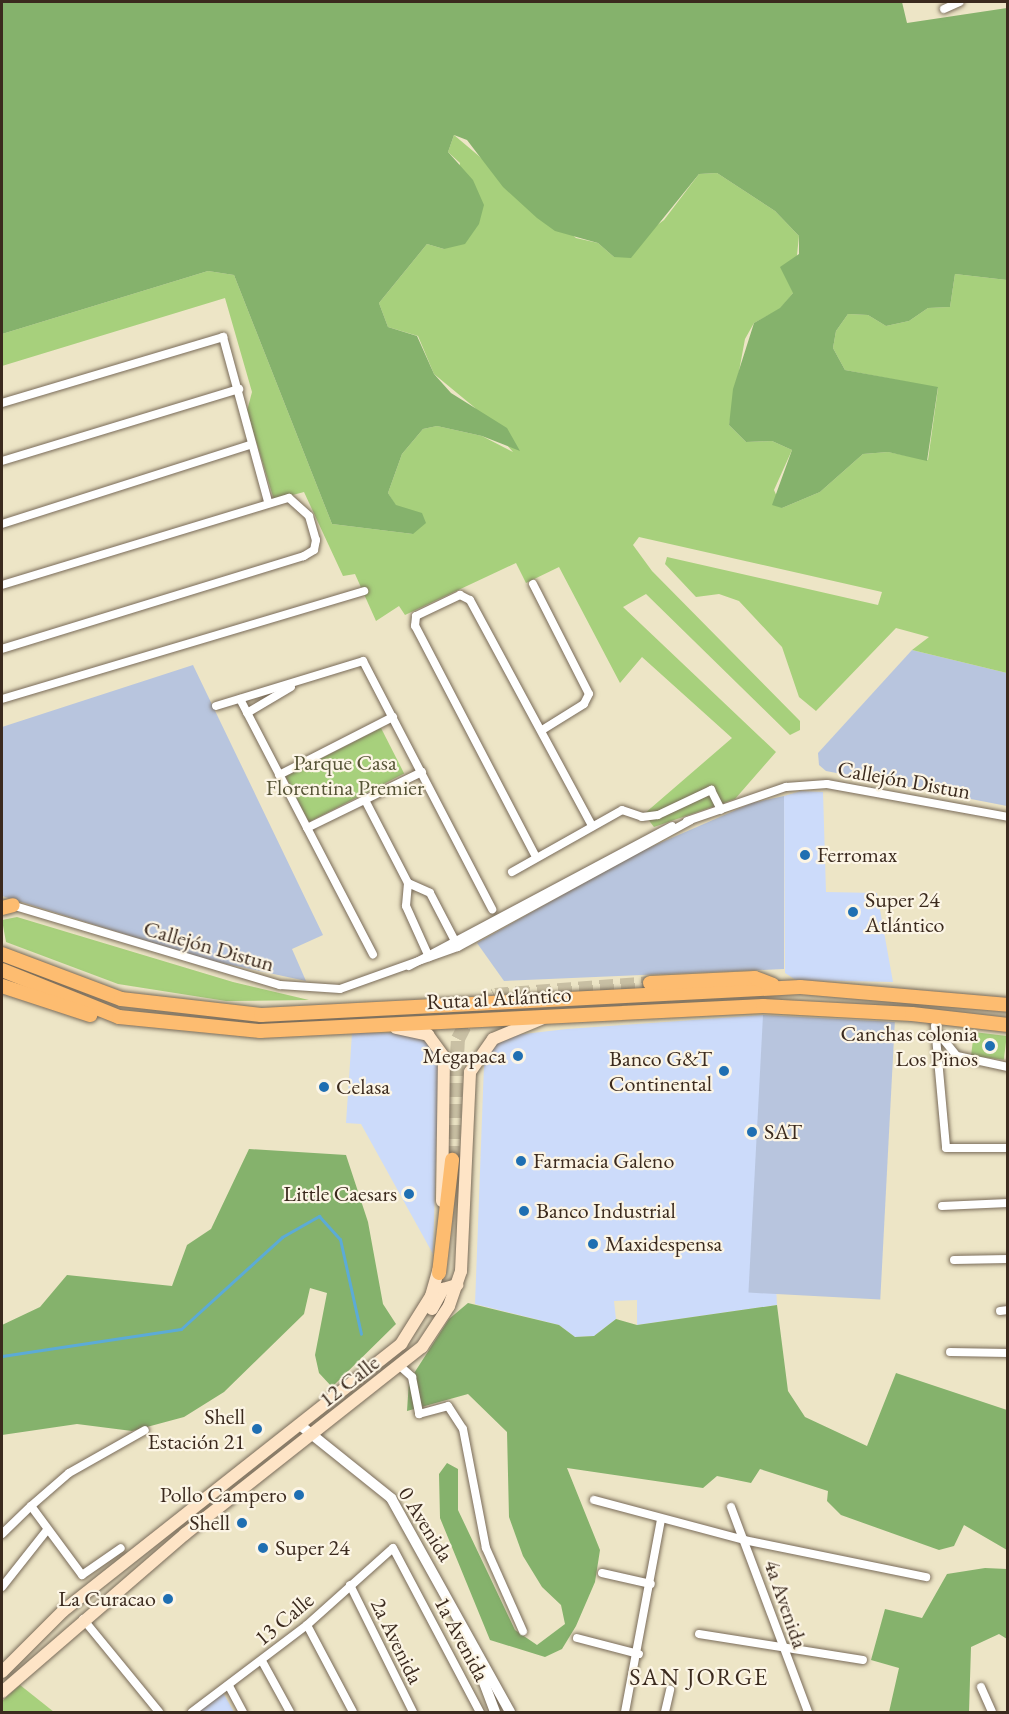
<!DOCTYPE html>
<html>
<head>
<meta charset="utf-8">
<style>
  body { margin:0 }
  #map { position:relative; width:1009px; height:1714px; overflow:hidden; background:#ede5c6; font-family:"EB Garamond",serif }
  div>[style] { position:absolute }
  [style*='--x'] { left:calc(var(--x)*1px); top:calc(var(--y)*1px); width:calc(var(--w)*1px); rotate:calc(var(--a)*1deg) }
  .built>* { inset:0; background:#ccdbfa }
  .industrial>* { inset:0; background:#b8c5de; transform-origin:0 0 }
  .green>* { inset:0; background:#a7d07c; transform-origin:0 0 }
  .forest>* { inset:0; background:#85b26c }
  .stream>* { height:3px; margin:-1.5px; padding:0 1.5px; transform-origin:1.5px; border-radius:1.5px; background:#5cabd6 }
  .trunk-tunnel>* { height:14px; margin-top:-7px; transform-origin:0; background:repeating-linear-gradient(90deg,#c9c0a4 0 14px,transparent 0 21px) }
  .roads { filter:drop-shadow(0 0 2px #796b59) drop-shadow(0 0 2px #796b59) }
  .minor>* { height:8px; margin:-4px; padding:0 4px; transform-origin:4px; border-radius:4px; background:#fff }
  .tertiary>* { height:10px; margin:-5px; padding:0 5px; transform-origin:5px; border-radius:5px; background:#fff }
  .secondary>* { height:12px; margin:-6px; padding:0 6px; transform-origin:6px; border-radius:6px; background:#fee4c6 }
  .trunk>* { height:14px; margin:-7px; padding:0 7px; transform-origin:7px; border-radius:7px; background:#fdbc70 }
  .dots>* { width:16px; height:16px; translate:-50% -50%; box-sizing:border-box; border:3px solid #fcf5e5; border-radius:50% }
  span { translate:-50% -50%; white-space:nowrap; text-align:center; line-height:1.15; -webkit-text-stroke:4.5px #fcf5e5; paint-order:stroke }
  .park-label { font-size:22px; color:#565436 }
  .street-label { font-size:22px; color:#3b2a1e }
  .poi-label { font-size:22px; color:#3b2a1e }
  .left { translate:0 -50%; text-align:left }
  .right { translate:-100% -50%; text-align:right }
  .neighbourhood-label { font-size:24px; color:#3b2a1e; letter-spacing:1.5px }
  .frame { position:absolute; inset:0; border:3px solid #3b2a1e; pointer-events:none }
</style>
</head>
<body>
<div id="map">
  <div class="built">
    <div style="clip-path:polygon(801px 791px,823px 792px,826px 892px,877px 893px,893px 982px,796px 980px,785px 973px,784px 796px)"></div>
    <div style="clip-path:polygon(763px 1015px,777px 1305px,637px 1325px,637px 1300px,614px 1301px,616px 1319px,594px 1336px,575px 1337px,559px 1325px,475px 1304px,484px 1065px,490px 1047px,505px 1036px,567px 1029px)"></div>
    <div style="clip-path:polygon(352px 1033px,405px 1033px,426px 1040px,439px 1059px,433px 1254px,361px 1124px,346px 1123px)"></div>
    <div style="clip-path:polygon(222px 1691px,234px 1712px,195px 1712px)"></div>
  </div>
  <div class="industrial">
    <div style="clip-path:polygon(912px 650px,1007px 673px,1007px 806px,826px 771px,819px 765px,818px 753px)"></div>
    <div style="clip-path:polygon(193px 665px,323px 935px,292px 949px,306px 981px,208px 960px,2px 896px,2px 727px)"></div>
    <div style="clip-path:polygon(784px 796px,784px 969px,504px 981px,477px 943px,637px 853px,752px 803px)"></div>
    <div style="left:763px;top:1015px;width:132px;height:278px;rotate:3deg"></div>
  </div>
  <div class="green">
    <div style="clip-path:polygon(454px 135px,576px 238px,598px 243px,614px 257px,664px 220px,699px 174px,717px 173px,775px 211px,799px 236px,793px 293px,780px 309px,754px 323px,745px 339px,729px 425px,746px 442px,772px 441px,792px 450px,774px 490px,782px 508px,820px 492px,863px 454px,888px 452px,928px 460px,938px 388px,845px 370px,833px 348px,836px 331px,848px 314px,868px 315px,886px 326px,909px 321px,928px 308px,950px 307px,955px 274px,1007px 280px,1007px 673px,912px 650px,929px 637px,896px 628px,816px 711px,799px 697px,782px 647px,739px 601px,719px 594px,696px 597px,665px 564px,667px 557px,878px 605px,882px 592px,639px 537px,633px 545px,652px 571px,800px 721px,800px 730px,790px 735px,646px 594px,623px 607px,776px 752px,735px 799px,654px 827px,644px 814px,732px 738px,642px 657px,620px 683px,559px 567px,526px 583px,516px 563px,405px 615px,399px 606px,376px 621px,355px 574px,343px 576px,304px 492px,274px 500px,247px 411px,252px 392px,225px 298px,2px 366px,2px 334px,208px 271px,234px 275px,332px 524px,413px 534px,388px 493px,402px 454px,423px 429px,437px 426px,482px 436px,513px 452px,474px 407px,434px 374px,418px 336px,388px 327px,379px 303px,427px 244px,444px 249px,460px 163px,448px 152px)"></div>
    <div style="left:381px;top:728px;width:51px;height:107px;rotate:63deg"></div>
    <div style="clip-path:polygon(17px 917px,233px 982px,309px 1000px,226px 1001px,118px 984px,6px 942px,2px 920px)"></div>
    <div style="left:974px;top:1032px;width:33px;height:24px;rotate:7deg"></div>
    <div style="clip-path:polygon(20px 1685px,54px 1712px,2px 1712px,2px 1701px)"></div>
  </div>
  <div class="forest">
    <div style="clip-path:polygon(2px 2px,902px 2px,907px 23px,1007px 8px,1007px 280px,955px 274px,950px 307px,928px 308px,909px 321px,886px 326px,868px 315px,848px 314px,836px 331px,833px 348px,845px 370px,938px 387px,927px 461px,888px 452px,863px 454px,820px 492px,782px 508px,772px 505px,792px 450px,772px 441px,746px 442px,729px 425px,733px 389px,754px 323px,780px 308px,793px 293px,780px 267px,799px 254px,799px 236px,775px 211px,717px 173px,699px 174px,631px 258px,614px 257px,598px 243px,555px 231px,537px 218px,503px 187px,467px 140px,454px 135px,448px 152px,473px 180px,484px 205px,479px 224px,465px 244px,444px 249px,427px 244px,379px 303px,388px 327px,417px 336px,434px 374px,451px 393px,507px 428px,520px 451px,482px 436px,437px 426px,423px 429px,402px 454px,388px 493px,396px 505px,422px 513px,426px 523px,413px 534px,332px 524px,234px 275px,208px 271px,2px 334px)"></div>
    <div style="clip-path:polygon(249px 1149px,346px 1155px,368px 1222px,383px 1304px,396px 1324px,332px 1387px,319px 1373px,315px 1355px,327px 1293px,310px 1288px,304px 1314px,224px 1392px,184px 1417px,132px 1431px,77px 1424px,2px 1435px,2px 1325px,40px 1307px,67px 1275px,172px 1286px,187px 1245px,211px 1229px)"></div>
    <div style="clip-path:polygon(468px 1303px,559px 1325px,575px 1337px,594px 1336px,616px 1319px,637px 1325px,777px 1305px,788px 1391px,805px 1417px,867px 1446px,896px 1373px,1007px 1410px,1007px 1550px,964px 1525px,954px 1546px,939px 1550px,841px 1515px,827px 1501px,828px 1491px,760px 1469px,751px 1483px,717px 1476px,703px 1488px,567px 1468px,600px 1550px,595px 1582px,576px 1626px,562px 1649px,545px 1657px,490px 1640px,440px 1518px,439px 1474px,447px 1463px,458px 1469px,458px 1510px,515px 1630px,537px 1645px,565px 1624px,561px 1605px,542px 1587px,523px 1556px,509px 1517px,507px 1432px,468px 1394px,407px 1411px,409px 1381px,449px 1319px)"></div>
    <div style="clip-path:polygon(985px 1568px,1007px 1569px,1007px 1639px,999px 1634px,971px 1647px,969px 1712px,889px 1712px,899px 1668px,871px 1660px,885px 1609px,922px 1618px,947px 1574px)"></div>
  </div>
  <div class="stream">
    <div style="--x:2;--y:1356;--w:181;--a:-8.6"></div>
    <div style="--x:181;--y:1329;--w:137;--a:-42.3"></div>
    <div style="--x:282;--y:1237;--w:43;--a:-29.6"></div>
    <div style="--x:319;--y:1216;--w:31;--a:48"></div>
    <div style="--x:340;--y:1239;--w:97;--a:77.5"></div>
  </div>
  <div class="trunk-tunnel">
    <div style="--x:452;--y:1160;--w:121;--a:-87.2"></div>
    <div style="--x:458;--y:1039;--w:38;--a:-63"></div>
    <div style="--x:475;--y:1005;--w:22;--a:-27"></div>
    <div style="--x:495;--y:995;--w:155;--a:-4.4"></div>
  </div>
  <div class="roads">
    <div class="minor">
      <div style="--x:944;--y:9;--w:17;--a:-24"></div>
      <div style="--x:2;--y:403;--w:231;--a:-16.6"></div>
      <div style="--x:223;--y:337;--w:171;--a:74.7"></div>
      <div style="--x:2;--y:461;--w:248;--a:-16.9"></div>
      <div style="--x:2;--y:524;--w:260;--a:-17.7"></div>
      <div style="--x:533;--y:584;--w:123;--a:63"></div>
      <div style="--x:589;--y:694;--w:11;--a:117"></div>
      <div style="--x:584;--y:704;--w:49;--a:148.2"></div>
      <div style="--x:2;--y:585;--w:300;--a:-16.9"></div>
      <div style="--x:289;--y:498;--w:27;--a:42"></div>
      <div style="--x:309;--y:516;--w:25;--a:74"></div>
      <div style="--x:316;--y:540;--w:10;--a:101"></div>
      <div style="--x:314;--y:550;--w:12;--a:149"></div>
      <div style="--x:304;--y:556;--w:316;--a:162.9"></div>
      <div style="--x:2;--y:699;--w:378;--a:-16.6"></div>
      <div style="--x:240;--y:699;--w:288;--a:62.5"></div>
      <div style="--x:216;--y:706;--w:154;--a:-17"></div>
      <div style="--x:363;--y:661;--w:280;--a:62.5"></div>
      <div style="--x:247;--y:713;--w:51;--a:-30.6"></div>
      <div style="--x:279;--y:775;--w:128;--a:-27"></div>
      <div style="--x:365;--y:800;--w:93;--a:62.6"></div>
      <div style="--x:408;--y:883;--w:23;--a:95"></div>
      <div style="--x:406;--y:906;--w:56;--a:65.7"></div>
      <div style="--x:687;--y:821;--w:105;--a:-19"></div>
      <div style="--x:786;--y:787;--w:41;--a:-4.2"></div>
      <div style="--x:827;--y:784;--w:184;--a:10.3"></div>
      <div style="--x:307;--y:828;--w:128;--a:-26"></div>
      <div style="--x:536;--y:857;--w:261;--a:-117.6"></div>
      <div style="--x:415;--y:626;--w:10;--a:-84"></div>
      <div style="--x:416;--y:616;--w:49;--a:-25.5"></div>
      <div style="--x:460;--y:595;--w:11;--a:27"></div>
      <div style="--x:470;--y:600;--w:257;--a:61.6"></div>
      <div style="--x:512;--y:872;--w:126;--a:-29.4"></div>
      <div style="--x:622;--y:810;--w:21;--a:19"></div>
      <div style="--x:642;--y:817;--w:16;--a:-7"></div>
      <div style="--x:658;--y:815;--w:59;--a:-25.3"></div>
      <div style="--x:711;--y:790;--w:22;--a:63"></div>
      <div style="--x:408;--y:883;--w:24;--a:24"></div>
      <div style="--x:430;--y:893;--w:56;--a:62.5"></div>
      <div style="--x:8;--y:904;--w:284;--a:16.6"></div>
      <div style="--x:280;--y:985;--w:60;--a:3.8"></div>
      <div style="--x:340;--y:989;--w:125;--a:-19.6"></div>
      <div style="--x:458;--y:947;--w:265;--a:-28.6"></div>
      <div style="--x:409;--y:966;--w:298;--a:-28"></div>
      <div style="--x:935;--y:1026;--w:122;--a:84.8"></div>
      <div style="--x:946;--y:1148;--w:62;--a:0"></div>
      <div style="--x:939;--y:1034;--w:28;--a:51"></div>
      <div style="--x:957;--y:1056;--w:52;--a:12.2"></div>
      <div style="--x:942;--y:1206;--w:66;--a:-2.6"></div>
      <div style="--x:954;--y:1260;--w:54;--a:-1.1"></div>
      <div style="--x:1000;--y:1311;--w:8;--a:-7"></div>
      <div style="--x:950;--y:1352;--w:58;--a:1"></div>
      <div style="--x:401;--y:1367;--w:15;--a:42"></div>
      <div style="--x:412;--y:1377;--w:38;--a:79"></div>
      <div style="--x:419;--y:1414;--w:30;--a:-15"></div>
      <div style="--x:448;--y:1406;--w:27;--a:57"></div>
      <div style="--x:463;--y:1429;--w:121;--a:79.1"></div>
      <div style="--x:486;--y:1548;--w:91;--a:66"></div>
      <div style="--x:594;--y:1500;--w:155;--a:14.9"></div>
      <div style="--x:744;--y:1540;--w:186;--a:11.5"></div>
      <div style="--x:31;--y:1506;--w:50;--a:-41"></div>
      <div style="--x:69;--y:1473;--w:87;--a:-29.5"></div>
      <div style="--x:731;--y:1507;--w:219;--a:69.4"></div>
      <div style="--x:2;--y:1534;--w:40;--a:-44"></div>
      <div style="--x:31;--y:1506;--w:86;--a:53.5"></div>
      <div style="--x:82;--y:1575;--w:47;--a:-34.7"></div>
      <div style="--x:602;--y:1573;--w:50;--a:12.7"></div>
      <div style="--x:350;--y:1585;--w:142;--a:63.6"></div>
      <div style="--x:2;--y:1587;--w:73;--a:-51.7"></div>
      <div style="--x:83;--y:1619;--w:120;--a:50.7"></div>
      <div style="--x:307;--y:1625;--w:98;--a:62.1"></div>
      <div style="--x:699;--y:1634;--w:166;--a:9"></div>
      <div style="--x:577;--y:1638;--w:64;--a:14.5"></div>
      <div style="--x:262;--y:1661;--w:58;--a:61.2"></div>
      <div style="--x:229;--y:1686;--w:30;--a:62"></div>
      <div style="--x:981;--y:1687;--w:27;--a:66"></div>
      <div style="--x:192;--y:1712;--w:144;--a:-37.1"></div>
      <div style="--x:307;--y:1625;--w:115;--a:-41.8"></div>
      <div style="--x:393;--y:1548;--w:186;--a:62.1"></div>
      <div style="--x:625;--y:1712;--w:195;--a:-79.4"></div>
      <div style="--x:665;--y:1712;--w:23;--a:-77"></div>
    </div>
    <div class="tertiary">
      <div style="--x:300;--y:1425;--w:117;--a:38.7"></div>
      <div style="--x:391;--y:1498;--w:245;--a:60.9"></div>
      <div style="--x:472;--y:1651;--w:65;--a:69.3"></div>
    </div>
    <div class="secondary">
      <div style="--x:396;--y:1028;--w:33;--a:12"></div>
      <div style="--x:428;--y:1035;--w:27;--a:54"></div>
      <div style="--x:444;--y:1057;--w:144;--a:90.8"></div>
      <div style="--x:432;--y:1309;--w:23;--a:-61"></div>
      <div style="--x:443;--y:1289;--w:15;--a:-16"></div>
      <div style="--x:2;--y:1672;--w:86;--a:-45"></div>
      <div style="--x:63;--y:1611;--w:431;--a:-38.3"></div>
      <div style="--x:401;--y:1344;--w:57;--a:-58"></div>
      <div style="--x:431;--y:1296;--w:33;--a:-74"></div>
      <div style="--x:2;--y:1692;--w:242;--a:-40.8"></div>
      <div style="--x:185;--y:1534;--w:302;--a:-38.3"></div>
      <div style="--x:422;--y:1347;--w:49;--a:-56.6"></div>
      <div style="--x:449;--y:1306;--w:37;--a:-71"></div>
      <div style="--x:461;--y:1271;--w:199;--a:-87.4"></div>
      <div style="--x:470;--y:1072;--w:40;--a:-55.1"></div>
      <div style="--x:493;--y:1039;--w:52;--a:-22.6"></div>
    </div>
    <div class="trunk">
      <div style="--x:2;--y:908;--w:11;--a:-15"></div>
      <div style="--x:2;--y:954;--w:127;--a:20.7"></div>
      <div style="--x:121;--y:999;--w:141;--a:6.5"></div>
      <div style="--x:261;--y:1015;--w:540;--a:-2.97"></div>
      <div style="--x:800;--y:987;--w:209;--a:4.9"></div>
      <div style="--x:2;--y:970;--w:126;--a:21.9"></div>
      <div style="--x:119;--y:1017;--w:142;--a:5.7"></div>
      <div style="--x:260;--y:1031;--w:504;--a:-2.85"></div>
      <div style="--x:763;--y:1006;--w:149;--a:3.1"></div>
      <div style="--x:912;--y:1014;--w:97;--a:6.5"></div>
      <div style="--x:650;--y:983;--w:105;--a:-2.7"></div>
      <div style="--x:755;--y:978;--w:19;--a:21"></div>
      <div style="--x:2;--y:986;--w:93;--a:18.2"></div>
      <div style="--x:439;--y:1273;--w:114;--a:-83.4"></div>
    </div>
  </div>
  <div class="dots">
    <div style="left:805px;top:855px;background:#1f6fb2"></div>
    <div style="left:853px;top:912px;background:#1f6fb2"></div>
    <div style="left:990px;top:1046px;background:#1f6fb2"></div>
    <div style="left:518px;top:1056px;background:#1f6fb2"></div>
    <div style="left:724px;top:1071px;background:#1f6fb2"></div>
    <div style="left:324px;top:1087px;background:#1f6fb2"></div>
    <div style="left:752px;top:1132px;background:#1f6fb2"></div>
    <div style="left:521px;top:1161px;background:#1f6fb2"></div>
    <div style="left:409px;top:1194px;background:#1f6fb2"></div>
    <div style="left:524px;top:1211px;background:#1f6fb2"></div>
    <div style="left:593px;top:1244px;background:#1f6fb2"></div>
    <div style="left:257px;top:1429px;background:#1f6fb2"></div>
    <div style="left:299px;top:1495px;background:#1f6fb2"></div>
    <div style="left:242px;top:1523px;background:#1f6fb2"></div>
    <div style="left:263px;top:1548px;background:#1f6fb2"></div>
    <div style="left:168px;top:1599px;background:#1f6fb2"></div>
  </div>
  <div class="park-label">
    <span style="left:345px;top:775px">Parque Casa<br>Florentina Premier</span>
  </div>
  <div class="street-label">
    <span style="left:904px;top:780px;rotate:10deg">Callejón Distun</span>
    <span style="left:209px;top:946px;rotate:16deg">Callejón Distun</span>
    <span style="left:499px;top:998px;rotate:-3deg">Ruta al Atlántico</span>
    <span style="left:349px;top:1381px;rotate:-38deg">12 Calle</span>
    <span style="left:426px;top:1524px;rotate:58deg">0 Avenida</span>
    <span style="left:786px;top:1604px;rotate:71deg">4a Avenida</span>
    <span style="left:284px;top:1619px;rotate:-40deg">13 Calle</span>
    <span style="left:462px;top:1639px;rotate:62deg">1a Avenida</span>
    <span style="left:397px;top:1641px;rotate:64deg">2a Avenida</span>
  </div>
  <div class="poi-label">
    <span class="left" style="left:817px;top:855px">Ferromax</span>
    <span class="left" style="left:865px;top:912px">Super 24<br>Atlántico</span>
    <span class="right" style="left:978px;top:1046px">Canchas colonia<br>Los Pinos</span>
    <span class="right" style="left:506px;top:1056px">Megapaca</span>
    <span class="right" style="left:712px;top:1071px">Banco G&amp;T<br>Continental</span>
    <span class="left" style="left:336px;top:1087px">Celasa</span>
    <span class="left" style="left:764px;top:1132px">SAT</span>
    <span class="left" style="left:533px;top:1161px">Farmacia Galeno</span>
    <span class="right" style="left:397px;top:1194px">Little Caesars</span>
    <span class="left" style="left:536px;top:1211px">Banco Industrial</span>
    <span class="left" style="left:605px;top:1244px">Maxidespensa</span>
    <span class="right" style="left:245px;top:1429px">Shell<br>Estación 21</span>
    <span class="right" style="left:287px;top:1495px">Pollo Campero</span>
    <span class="right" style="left:230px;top:1523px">Shell</span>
    <span class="left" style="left:275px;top:1548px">Super 24</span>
    <span class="right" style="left:156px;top:1599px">La Curacao</span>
  </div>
  <div class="neighbourhood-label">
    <span style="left:699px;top:1677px">SAN JORGE</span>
  </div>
  <div class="frame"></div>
</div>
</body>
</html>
